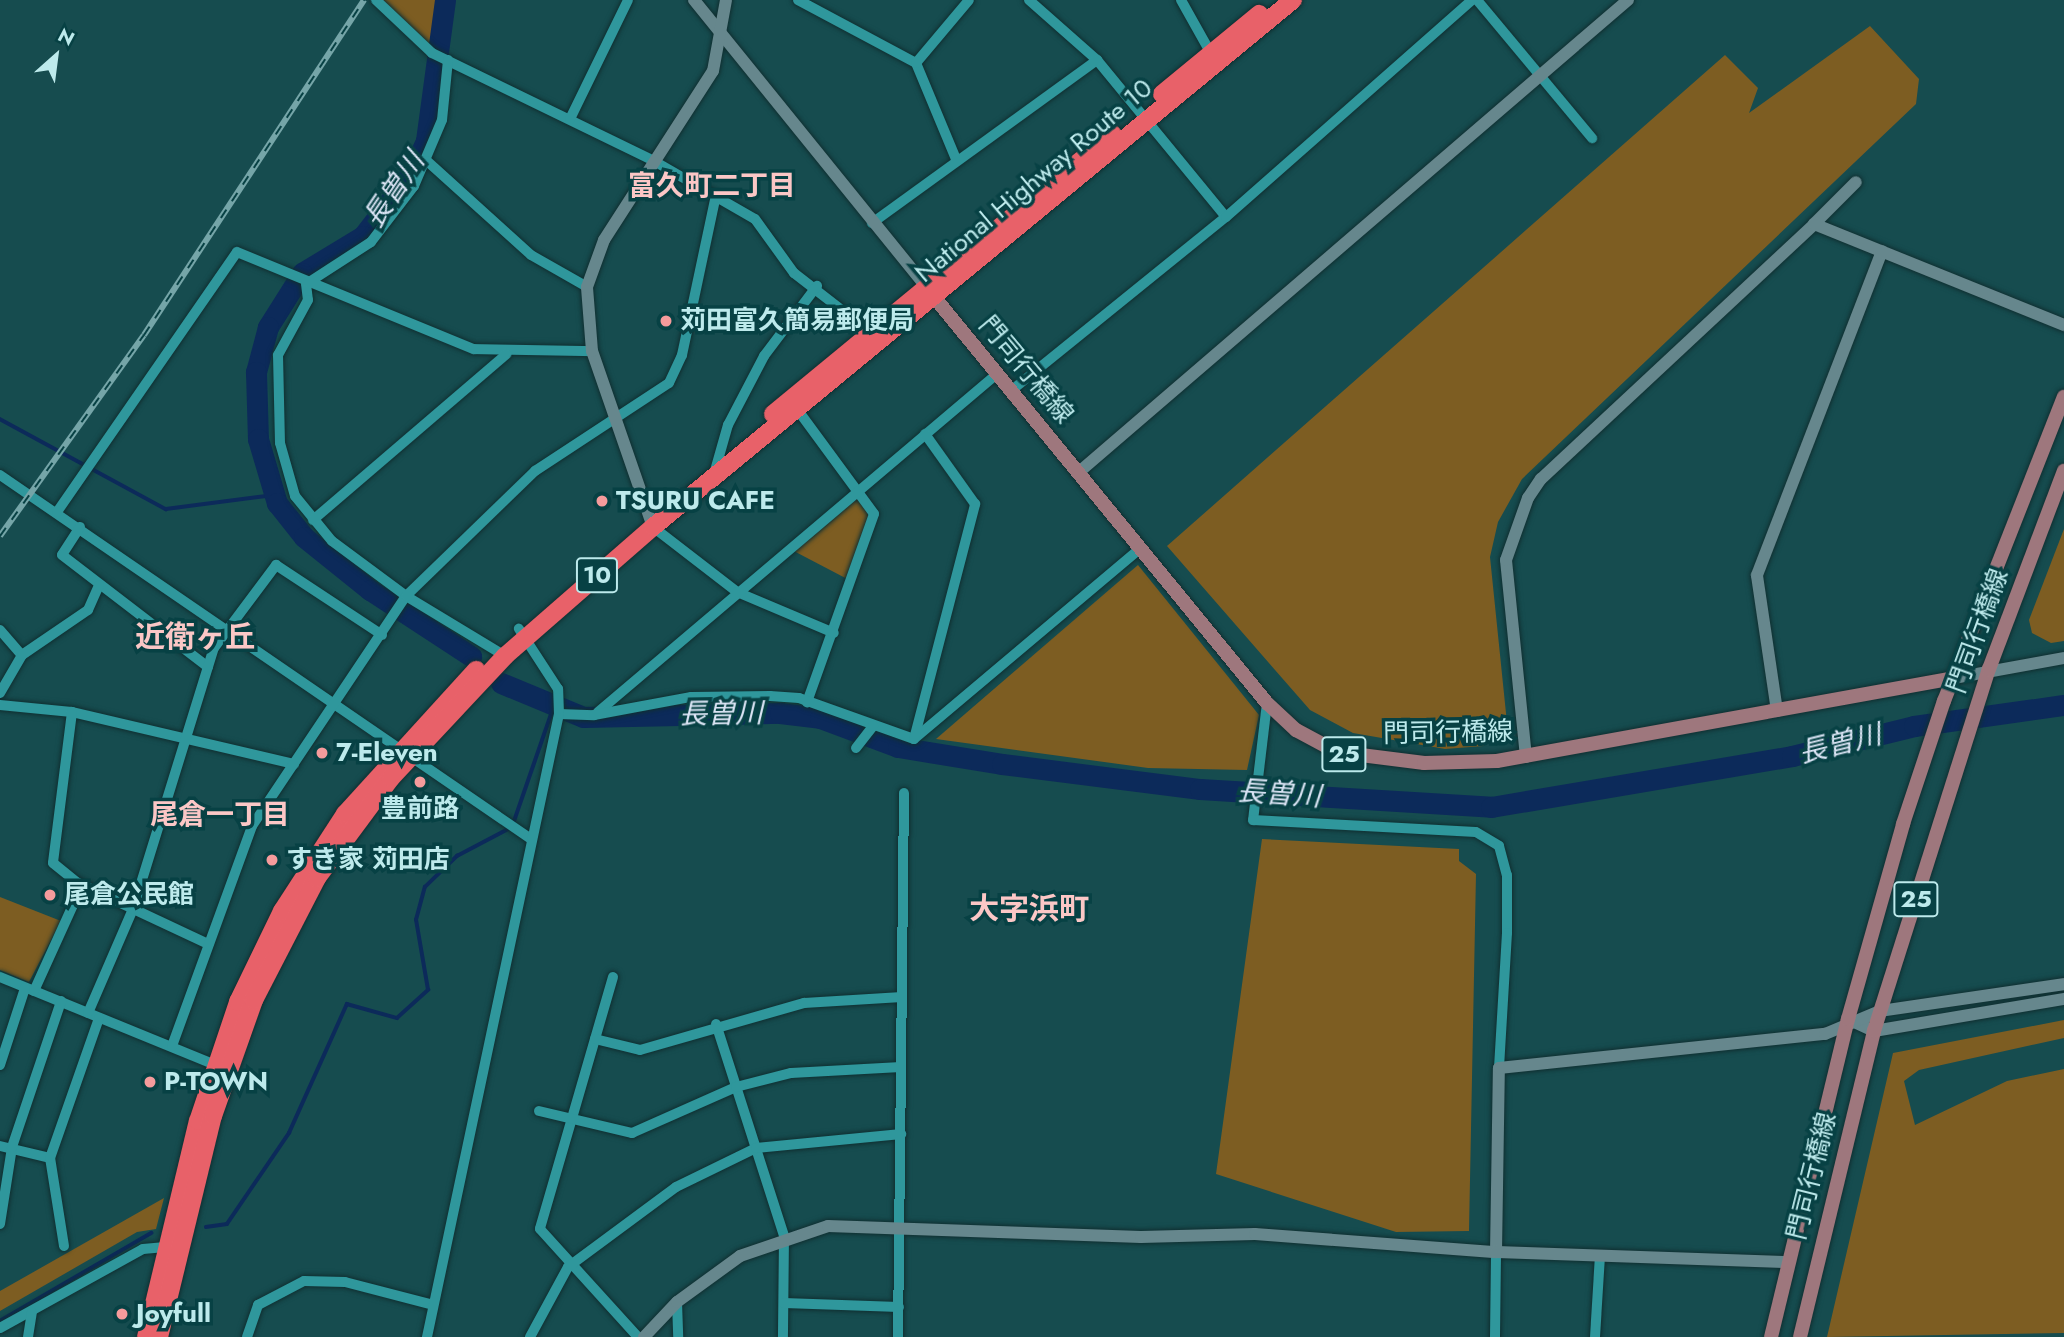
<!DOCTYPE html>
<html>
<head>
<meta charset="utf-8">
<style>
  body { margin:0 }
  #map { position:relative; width:2064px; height:1337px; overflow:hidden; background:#164c4f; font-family:Jost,"Noto Sans JP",sans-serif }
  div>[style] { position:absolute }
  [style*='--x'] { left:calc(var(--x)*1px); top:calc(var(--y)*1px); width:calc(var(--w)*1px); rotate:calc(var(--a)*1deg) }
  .green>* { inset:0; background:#7d5d22 }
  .stream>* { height:3.5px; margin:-1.75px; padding:0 1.75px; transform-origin:1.75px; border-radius:1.75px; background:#0c2a5a }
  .river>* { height:21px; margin:-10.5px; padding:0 10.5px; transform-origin:10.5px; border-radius:10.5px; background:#0c2a5a }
  .roads { filter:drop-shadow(0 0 2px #102f31) drop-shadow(0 0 2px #102f31) }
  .street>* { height:10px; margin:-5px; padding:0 5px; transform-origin:5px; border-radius:5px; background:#2f979c }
  .secondary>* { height:12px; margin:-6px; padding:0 6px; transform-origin:6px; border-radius:6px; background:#66878d }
  .primary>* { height:14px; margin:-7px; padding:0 7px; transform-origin:7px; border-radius:7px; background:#9e777d }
  .highway>* { height:18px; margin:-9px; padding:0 9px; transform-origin:9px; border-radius:9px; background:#e86169 }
  .rail>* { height:6px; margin-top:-3px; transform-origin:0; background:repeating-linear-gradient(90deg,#074144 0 10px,#75a5a8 0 20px); box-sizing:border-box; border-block:2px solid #75a5a8 }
  .dots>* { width:19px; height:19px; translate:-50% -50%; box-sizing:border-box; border:4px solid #074144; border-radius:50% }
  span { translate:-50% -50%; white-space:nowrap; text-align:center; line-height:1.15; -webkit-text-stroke:7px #074144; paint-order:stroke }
  .shield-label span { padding:2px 5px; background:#074144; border:2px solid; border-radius:5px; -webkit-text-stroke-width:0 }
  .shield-label { font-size:24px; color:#bdeaec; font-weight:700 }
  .street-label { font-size:26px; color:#bdeaec }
  .poi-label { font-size:26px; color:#bdeaec; font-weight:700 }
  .left { translate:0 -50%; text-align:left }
  .neighbourhood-label { font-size:28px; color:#fbc7c6; font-weight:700 }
  .water-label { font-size:28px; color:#dbe5f5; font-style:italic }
  .quarter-label { font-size:30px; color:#fbc7c6; font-weight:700 }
  .north { position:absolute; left:21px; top:21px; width:70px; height:70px; -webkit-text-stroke:5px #074144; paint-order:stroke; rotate:28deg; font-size:19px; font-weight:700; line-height:28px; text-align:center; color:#bdeaec }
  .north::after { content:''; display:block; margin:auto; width:24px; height:32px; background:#bdeaec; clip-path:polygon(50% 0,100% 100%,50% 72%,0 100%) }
</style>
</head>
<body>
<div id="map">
  <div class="green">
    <div style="clip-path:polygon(376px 0,445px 0,440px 56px)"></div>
    <div style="clip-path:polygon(1870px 26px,1919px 79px,1916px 104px,1522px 479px,1498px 522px,1490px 557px,1507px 723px,1483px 746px,1445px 749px,1353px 733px,1310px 710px,1167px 546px,1725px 55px,1758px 88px,1749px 113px)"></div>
    <div style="clip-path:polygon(859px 490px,874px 506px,853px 582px,788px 548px)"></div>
    <div style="clip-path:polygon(2064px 529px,2064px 641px,2051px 643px,2032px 633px,2029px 620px)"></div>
    <div style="clip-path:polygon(1138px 565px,1259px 715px,1247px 770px,1148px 768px,936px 739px)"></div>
    <div style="clip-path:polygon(1262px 839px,1459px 849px,1459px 861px,1476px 874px,1469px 1231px,1396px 1232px,1216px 1174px)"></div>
    <div style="clip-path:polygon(0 897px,61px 921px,29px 982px,0 970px)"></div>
    <div style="clip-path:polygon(2064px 1020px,2064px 1038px,1919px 1070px,1904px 1081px,1915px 1125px,2007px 1081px,2064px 1069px,2064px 1333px,1827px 1337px,1893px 1053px)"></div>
    <div style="clip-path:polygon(164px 1198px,156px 1229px,137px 1232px,0 1311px,0 1291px)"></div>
  </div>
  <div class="stream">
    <div style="--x:0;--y:419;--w:189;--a:28.5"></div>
    <div style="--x:166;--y:509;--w:109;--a:-7.4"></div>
    <div style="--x:206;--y:1227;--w:21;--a:-8"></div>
    <div style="--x:227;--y:1224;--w:110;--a:-55.7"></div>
    <div style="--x:289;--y:1133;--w:141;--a:-65.8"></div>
    <div style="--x:347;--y:1004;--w:52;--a:15.6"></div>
    <div style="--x:397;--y:1018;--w:42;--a:-42.1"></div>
    <div style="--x:428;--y:990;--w:71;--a:-99.7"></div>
    <div style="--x:416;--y:920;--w:34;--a:-75"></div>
    <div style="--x:425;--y:887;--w:45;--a:-44.1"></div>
    <div style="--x:457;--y:856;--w:62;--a:-27.8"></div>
    <div style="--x:512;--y:827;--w:128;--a:-70.9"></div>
    <div style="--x:0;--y:1321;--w:175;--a:-30.2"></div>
  </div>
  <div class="river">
    <div style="--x:445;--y:0;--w:142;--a:97.7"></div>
    <div style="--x:426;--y:141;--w:38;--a:115"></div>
    <div style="--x:410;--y:175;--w:77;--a:127.6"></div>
    <div style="--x:363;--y:236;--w:71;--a:148.8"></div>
    <div style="--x:302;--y:273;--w:64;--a:122.2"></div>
    <div style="--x:268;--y:327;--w:47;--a:104.9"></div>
    <div style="--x:256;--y:372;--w:67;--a:88.3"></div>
    <div style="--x:258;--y:439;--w:67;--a:73.5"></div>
    <div style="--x:277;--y:503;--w:43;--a:51.5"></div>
    <div style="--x:304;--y:537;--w:85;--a:38.8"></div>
    <div style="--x:370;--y:590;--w:121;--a:33.2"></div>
    <div style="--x:501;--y:683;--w:89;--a:22.5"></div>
    <div style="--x:583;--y:717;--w:197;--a:-1.2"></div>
    <div style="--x:780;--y:713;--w:40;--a:7.1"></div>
    <div style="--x:820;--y:718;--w:83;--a:20.4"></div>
    <div style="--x:898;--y:747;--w:105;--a:9.3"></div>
    <div style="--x:1002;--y:764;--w:200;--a:7.2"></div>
    <div style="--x:1200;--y:789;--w:292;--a:3.5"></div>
    <div style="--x:1491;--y:807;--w:305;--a:-9.6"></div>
    <div style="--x:1792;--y:756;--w:126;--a:-13.8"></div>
    <div style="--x:1914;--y:726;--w:151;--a:-8"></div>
  </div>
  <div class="roads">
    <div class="street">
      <div style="--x:376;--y:0;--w:77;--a:43.4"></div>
      <div style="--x:432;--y:53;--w:247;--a:25.9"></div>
      <div style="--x:654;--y:161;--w:116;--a:29.9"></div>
      <div style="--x:755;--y:219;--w:67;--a:54.2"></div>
      <div style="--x:794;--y:273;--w:101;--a:37.8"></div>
      <div style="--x:798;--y:0;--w:134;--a:28.1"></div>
      <div style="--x:916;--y:63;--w:104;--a:67.4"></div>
      <div style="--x:1029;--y:0;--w:91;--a:41.4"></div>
      <div style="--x:1097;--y:60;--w:203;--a:50.6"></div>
      <div style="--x:1181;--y:0;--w:65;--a:60.7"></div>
      <div style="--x:1477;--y:0;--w:180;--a:50.2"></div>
      <div style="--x:448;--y:60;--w:60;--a:95.7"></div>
      <div style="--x:442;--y:120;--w:72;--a:113"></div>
      <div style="--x:414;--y:186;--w:71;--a:127.5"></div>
      <div style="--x:371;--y:242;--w:77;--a:147.1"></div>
      <div style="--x:306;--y:284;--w:16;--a:83"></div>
      <div style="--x:308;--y:300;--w:63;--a:118.6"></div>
      <div style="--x:278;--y:355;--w:88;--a:88.7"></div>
      <div style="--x:280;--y:443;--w:55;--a:74.2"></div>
      <div style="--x:295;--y:496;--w:58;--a:50.6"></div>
      <div style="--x:332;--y:541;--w:92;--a:36.6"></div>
      <div style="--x:406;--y:596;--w:116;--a:31.2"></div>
      <div style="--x:916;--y:63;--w:82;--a:-49.9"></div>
      <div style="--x:570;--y:119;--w:132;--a:-64"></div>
      <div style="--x:427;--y:161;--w:140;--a:42.1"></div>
      <div style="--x:531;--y:255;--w:64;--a:29.7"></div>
      <div style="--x:872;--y:223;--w:278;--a:-35.9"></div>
      <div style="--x:1012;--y:390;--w:275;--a:-39"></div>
      <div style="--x:1226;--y:217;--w:328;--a:-41.4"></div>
      <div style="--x:797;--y:409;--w:130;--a:53.7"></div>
      <div style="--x:874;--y:514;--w:200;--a:109.6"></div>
      <div style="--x:714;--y:474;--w:51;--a:-74.1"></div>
      <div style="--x:728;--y:425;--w:78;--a:-62.4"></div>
      <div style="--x:764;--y:356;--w:88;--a:-52.9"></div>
      <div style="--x:0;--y:475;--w:644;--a:34.43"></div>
      <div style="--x:57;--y:512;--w:316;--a:-55.3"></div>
      <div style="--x:237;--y:252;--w:256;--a:22.3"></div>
      <div style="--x:474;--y:349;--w:118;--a:1"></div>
      <div style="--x:313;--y:520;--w:255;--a:-40.6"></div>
      <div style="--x:80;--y:527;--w:33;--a:123"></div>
      <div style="--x:62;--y:555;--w:184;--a:37.5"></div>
      <div style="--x:653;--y:527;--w:106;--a:37.7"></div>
      <div style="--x:737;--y:592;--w:105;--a:22.9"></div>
      <div style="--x:0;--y:630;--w:33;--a:49"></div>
      <div style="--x:0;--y:693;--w:44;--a:-59.9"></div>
      <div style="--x:22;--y:655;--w:80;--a:-34.3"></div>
      <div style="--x:88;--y:610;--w:27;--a:-66"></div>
      <div style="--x:1267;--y:703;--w:118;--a:96.8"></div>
      <div style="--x:1253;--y:820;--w:223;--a:3.1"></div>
      <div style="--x:1476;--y:832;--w:27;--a:31"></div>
      <div style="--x:1499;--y:846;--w:30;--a:75"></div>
      <div style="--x:1507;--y:875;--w:58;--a:90"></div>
      <div style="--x:1507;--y:933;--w:135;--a:93.4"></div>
      <div style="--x:0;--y:705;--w:72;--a:5.6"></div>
      <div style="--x:72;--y:712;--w:228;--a:13.2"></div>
      <div style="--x:72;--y:712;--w:152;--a:97.2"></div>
      <div style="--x:53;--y:863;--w:32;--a:39"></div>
      <div style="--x:78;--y:883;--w:144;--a:25.1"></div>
      <div style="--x:598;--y:712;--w:524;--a:-40.28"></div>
      <div style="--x:559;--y:714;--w:35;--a:2"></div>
      <div style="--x:594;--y:715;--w:99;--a:-10.5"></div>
      <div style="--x:691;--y:697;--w:79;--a:-0.7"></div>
      <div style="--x:770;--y:696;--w:29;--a:4"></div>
      <div style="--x:799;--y:698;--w:122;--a:19.6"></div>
      <div style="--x:914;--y:739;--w:297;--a:-40.1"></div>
      <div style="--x:914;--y:739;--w:243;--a:-75.4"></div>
      <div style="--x:975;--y:504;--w:86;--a:-125.5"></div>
      <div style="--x:856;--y:748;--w:28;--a:-52"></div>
      <div style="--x:0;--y:977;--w:238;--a:22.2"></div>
      <div style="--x:613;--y:977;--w:262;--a:106.2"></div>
      <div style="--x:540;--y:1229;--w:146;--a:47.8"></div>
      <div style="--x:34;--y:991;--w:116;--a:-65.6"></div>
      <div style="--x:88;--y:1013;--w:113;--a:-66.6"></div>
      <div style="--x:133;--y:909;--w:273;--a:-72.8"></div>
      <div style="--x:214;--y:648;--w:104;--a:-53.2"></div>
      <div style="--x:276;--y:565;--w:127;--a:33.4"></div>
      <div style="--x:716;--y:1024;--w:223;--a:72.2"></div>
      <div style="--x:784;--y:1236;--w:101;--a:90.6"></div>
      <div style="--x:595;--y:1039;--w:46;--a:13.7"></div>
      <div style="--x:640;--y:1050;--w:171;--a:-16"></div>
      <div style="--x:804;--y:1003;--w:98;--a:-3.5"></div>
      <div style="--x:172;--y:1046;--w:234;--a:-70"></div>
      <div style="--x:252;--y:826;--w:277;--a:-56.2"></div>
      <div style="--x:406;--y:596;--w:180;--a:-44.1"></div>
      <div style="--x:535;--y:471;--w:160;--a:-33.3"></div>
      <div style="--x:669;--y:383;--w:31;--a:-65"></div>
      <div style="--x:682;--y:355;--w:158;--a:-78"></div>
      <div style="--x:0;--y:1065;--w:81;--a:-72"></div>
      <div style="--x:539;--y:1111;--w:96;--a:13.3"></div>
      <div style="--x:632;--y:1133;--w:114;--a:-23.9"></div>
      <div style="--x:736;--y:1087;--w:57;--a:-14.3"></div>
      <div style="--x:791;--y:1073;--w:110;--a:-3.1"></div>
      <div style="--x:0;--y:1146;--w:51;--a:13.5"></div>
      <div style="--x:0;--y:1224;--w:78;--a:-81.1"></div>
      <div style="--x:12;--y:1147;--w:154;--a:-71.4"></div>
      <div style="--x:64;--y:1246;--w:89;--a:-99"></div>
      <div style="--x:50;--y:1158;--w:148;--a:-70.7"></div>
      <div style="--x:677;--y:1302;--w:35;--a:88"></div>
      <div style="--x:784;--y:1303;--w:115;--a:2"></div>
      <div style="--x:0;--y:1328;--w:163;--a:-28.9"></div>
      <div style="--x:143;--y:1249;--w:25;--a:-5"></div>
      <div style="--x:28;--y:1337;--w:25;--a:-81"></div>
      <div style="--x:247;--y:1337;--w:34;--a:-71"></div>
      <div style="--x:258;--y:1305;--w:52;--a:-27.6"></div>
      <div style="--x:304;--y:1281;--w:41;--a:1.4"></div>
      <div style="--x:345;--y:1282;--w:91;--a:14.6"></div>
      <div style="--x:427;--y:1337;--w:637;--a:-78.04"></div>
      <div style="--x:559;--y:714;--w:25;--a:-92"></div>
      <div style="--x:558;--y:689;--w:72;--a:-123"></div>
      <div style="--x:530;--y:1337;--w:80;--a:-61.5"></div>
      <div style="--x:568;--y:1267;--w:134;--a:-36.5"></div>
      <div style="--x:676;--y:1187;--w:89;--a:-26"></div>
      <div style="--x:756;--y:1148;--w:146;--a:-5.5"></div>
      <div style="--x:898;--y:1337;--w:544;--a:-89.37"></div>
      <div style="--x:1495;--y:1337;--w:85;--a:-89.3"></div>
      <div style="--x:1595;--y:1337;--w:81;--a:-86.5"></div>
    </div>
    <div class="secondary">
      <div style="--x:694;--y:0;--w:377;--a:51"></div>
      <div style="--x:1814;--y:224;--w:59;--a:-45"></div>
      <div style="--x:1079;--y:472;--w:724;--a:-40.69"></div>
      <div style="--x:653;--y:527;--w:186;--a:-109.1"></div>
      <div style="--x:592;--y:351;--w:64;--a:-94.5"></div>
      <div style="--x:587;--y:287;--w:50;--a:-70.1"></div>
      <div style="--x:604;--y:240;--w:201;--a:-57.2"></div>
      <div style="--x:713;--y:71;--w:72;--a:-79.6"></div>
      <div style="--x:1954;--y:678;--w:112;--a:-10.3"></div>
      <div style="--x:1777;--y:711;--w:137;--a:-98.4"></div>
      <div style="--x:1757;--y:575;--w:347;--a:-68.9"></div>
      <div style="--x:1526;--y:757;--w:198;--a:-95.8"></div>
      <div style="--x:1506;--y:560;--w:66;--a:-70.5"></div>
      <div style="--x:1528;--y:498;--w:23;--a:-56"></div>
      <div style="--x:1541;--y:479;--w:374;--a:-43"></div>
      <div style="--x:1814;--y:224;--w:270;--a:22"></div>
      <div style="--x:1848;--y:1019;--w:29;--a:25"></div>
      <div style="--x:1874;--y:1031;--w:193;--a:-9.6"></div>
      <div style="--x:1496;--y:1252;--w:184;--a:-89.1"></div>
      <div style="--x:1499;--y:1068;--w:328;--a:-6"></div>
      <div style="--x:1825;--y:1034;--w:60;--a:-22.7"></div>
      <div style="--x:1880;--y:1011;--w:186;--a:-8.3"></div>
      <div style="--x:644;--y:1337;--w:48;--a:-46.7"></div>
      <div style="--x:677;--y:1302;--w:78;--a:-36.1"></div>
      <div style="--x:740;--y:1256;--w:93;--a:-18.8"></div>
      <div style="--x:828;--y:1226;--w:313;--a:2"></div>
      <div style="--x:1141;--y:1237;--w:114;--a:-1.5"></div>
      <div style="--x:1255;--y:1234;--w:242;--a:4.3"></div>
      <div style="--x:1496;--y:1252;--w:289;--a:2"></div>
    </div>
    <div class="primary">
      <div style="--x:935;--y:298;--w:524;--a:50.66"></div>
      <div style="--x:1267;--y:703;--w:40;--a:43"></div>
      <div style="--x:1296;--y:730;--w:47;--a:28.2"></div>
      <div style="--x:1337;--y:752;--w:88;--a:7.2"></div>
      <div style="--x:1424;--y:763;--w:73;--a:-1.6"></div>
      <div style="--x:1497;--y:761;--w:464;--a:-10.3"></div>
      <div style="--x:1771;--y:1337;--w:327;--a:-76.4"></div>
      <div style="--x:1848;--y:1019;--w:203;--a:-74.2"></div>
      <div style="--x:1903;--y:824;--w:130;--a:-71.6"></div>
      <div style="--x:1944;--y:701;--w:327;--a:-68.5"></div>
      <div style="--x:1800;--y:1337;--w:315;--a:-76.4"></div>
      <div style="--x:1874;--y:1031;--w:380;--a:-72.4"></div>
      <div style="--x:1989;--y:669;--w:212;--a:-69.3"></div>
    </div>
    <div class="highway">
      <div style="--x:1162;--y:94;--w:126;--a:-39.5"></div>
      <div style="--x:773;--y:414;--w:440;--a:-39.5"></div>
      <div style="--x:146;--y:1337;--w:222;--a:-76.5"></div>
      <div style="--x:198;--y:1121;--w:126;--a:-71.4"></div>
      <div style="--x:238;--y:1002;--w:101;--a:-64.2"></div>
      <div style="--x:282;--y:911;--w:116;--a:-57"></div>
      <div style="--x:345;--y:814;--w:195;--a:-47.7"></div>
      <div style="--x:159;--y:1337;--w:228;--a:-76.3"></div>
      <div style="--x:213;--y:1116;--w:123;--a:-70.5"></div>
      <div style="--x:254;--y:1000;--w:137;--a:-62.7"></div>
      <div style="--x:317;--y:878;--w:124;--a:-53.5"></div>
      <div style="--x:391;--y:778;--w:167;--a:-46.9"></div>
      <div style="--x:505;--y:656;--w:196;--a:-41.1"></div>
      <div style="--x:653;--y:527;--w:829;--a:-39.47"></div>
    </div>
  </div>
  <div class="rail">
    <div style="--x:0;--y:536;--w:247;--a:-54.4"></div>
    <div style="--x:144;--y:335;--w:401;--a:-56.7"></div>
  </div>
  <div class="dots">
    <div style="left:666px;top:321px;background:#f59b9c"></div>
    <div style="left:602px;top:501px;background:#f59b9c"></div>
    <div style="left:322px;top:753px;background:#f59b9c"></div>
    <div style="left:420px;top:782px;background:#f59b9c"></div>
    <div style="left:272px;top:860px;background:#f59b9c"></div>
    <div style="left:50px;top:895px;background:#f59b9c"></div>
    <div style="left:150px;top:1082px;background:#f59b9c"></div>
    <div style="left:122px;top:1314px;background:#f59b9c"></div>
  </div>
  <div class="shield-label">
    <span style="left:597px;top:575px">10</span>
    <span style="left:1344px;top:754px">25</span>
    <span style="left:1916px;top:899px">25</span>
  </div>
  <div class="street-label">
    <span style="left:1034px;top:181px;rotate:-40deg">National Highway Route 10</span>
    <span style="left:1026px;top:370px;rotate:50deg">門司行橋線</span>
    <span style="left:1978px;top:631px;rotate:-70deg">門司行橋線</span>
    <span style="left:1448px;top:733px;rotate:-1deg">門司行橋線</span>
    <span style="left:1812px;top:1176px;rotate:-76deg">門司行橋線</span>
  </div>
  <div class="poi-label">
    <span class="left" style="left:680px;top:321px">苅田富久簡易郵便局</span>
    <span class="left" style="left:616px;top:501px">TSURU CAFE</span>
    <span class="left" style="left:336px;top:753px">7-Eleven</span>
    <span style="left:420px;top:809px">豊前路</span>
    <span class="left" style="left:286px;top:860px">すき家 苅田店</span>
    <span class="left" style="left:64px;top:895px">尾倉公民館</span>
    <span class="left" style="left:164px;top:1082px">P-TOWN</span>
    <span class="left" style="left:136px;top:1314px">Joyfull</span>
  </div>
  <div class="neighbourhood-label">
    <span style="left:712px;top:186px">富久町二丁目</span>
    <span style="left:220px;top:815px">尾倉一丁目</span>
  </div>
  <div class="water-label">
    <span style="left:394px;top:190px;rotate:-56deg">長曽川</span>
    <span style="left:721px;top:714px;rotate:-1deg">長曽川</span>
    <span style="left:1840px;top:744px;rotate:-14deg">長曽川</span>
    <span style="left:1279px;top:794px;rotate:4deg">長曽川</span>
  </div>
  <div class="quarter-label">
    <span style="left:195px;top:637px">近衛ヶ丘</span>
    <span style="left:1029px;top:909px">大字浜町</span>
  </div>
  <div class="north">N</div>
</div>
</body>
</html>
